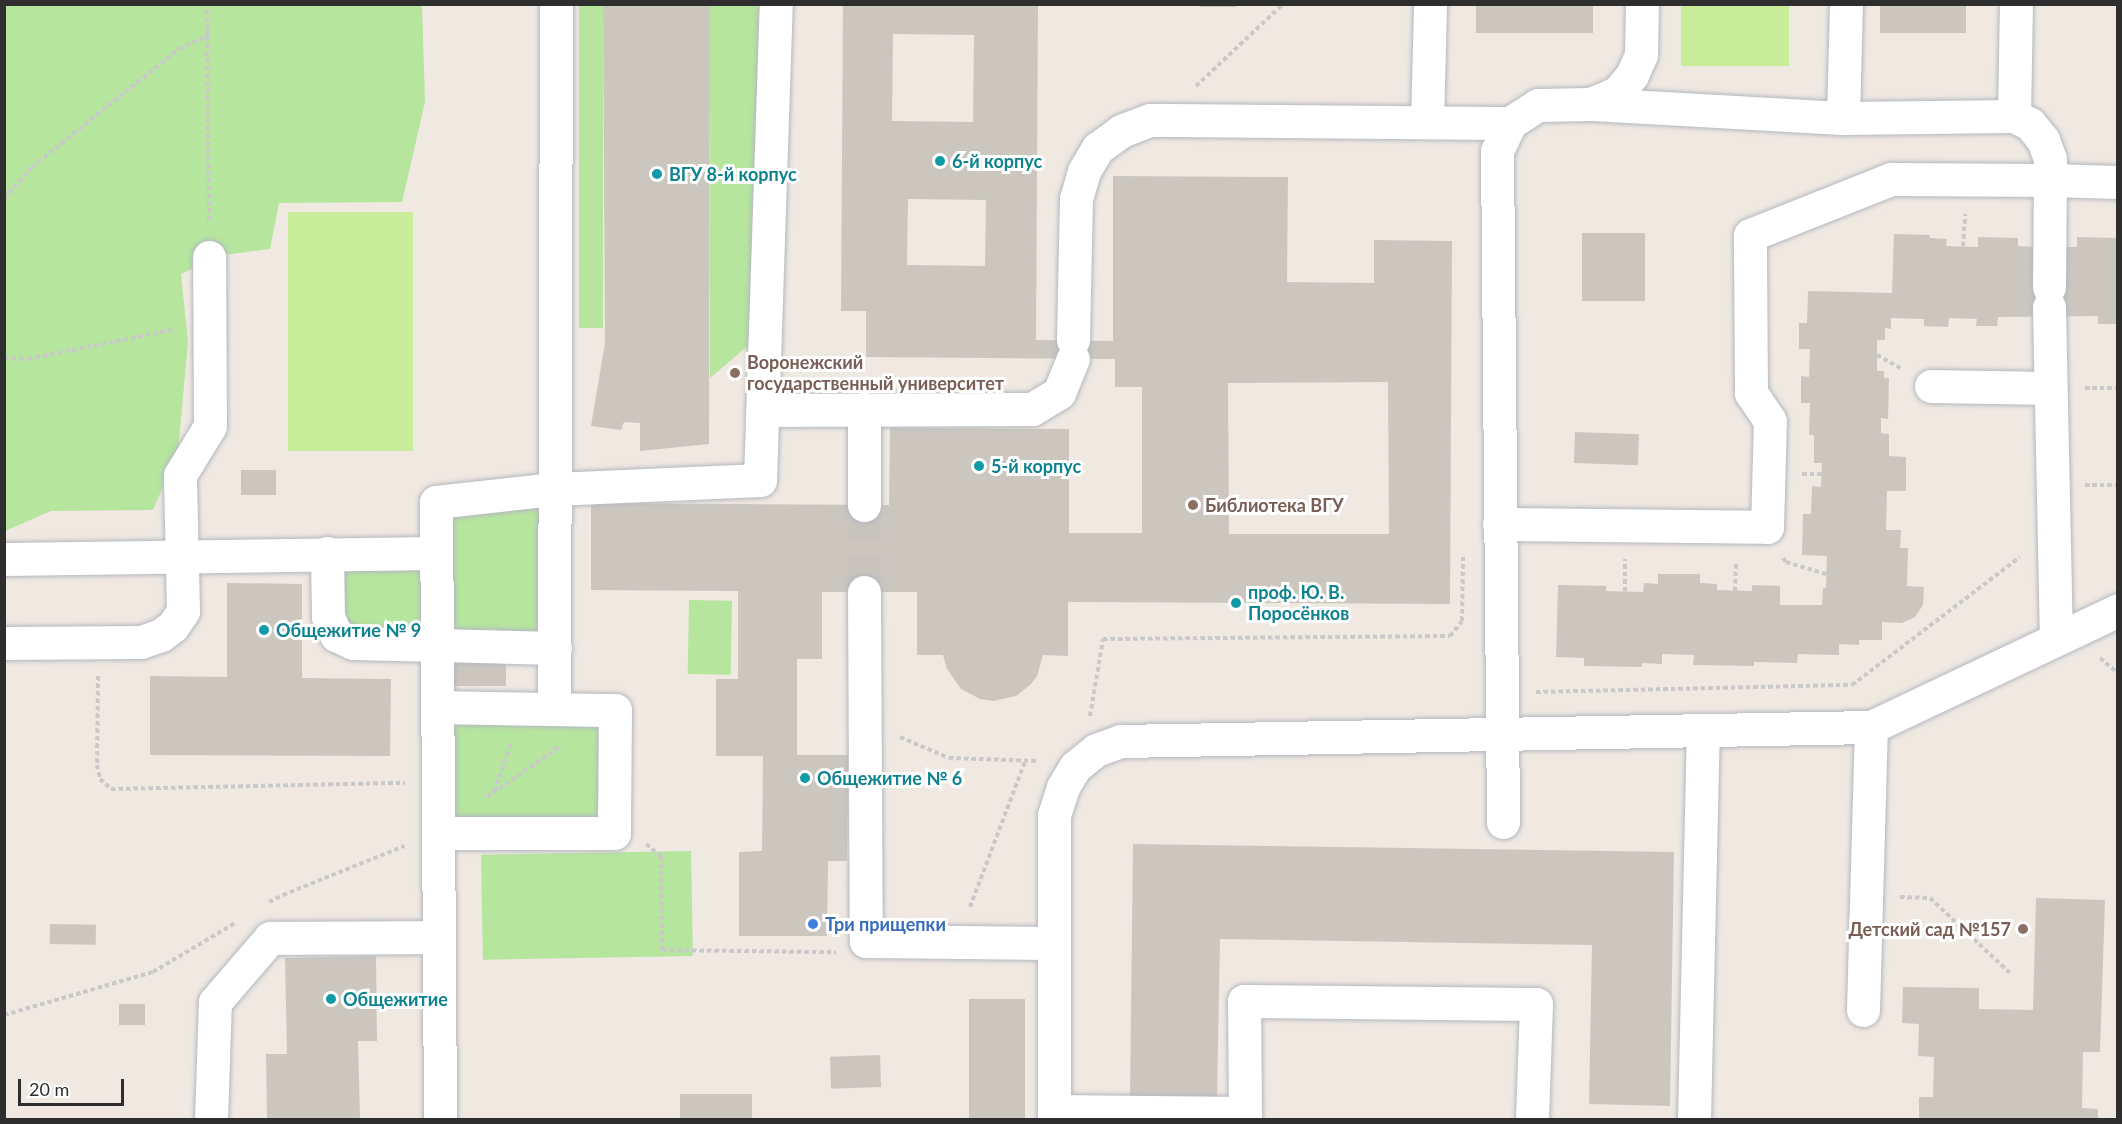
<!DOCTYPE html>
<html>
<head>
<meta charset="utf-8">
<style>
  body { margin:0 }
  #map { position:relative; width:2122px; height:1124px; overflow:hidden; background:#efe9e1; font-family:Lato,sans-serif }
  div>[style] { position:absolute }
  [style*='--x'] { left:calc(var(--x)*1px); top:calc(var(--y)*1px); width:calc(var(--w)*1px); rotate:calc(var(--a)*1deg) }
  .green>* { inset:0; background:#b6e59e; transform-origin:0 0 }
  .pitch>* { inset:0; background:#c9ec9a; transform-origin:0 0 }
  .building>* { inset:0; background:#cbc7bf; transform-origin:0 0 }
  .minor-tunnel>* { height:33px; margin-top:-16.5px; transform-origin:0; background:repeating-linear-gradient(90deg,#c8c4bd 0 33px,transparent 0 49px) }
  .path>* { height:4px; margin-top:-2px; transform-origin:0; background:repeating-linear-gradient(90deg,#c9c9c9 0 4.5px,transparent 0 7.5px) }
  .roads { filter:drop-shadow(0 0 2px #b4b7c1) drop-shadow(0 0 2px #b4b7c1) }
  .minor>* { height:33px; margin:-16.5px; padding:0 16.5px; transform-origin:16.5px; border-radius:16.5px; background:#fff }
  .dots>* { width:16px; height:16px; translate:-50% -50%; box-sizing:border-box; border:3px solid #fff; border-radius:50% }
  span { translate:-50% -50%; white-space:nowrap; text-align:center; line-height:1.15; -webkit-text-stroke:6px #fff; paint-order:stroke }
  .culture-label { font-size:18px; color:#0d838f; font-weight:700 }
  .left { translate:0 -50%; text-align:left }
  .education-label { font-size:18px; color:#785e54; font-weight:700 }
  .right { translate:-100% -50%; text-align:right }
  .shop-label { font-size:18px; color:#366cbe; font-weight:700 }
  .frame { position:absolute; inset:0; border:6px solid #2e2e2e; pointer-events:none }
  .scale { position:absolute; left:18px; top:1079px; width:106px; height:27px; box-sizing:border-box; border:3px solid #2e2e2e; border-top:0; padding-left:8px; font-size:18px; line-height:21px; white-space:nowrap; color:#2e2e2e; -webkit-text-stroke:4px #fff; paint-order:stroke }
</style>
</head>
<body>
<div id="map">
  <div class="green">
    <div style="clip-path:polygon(5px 5px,422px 5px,425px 102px,402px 202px,279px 203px,270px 249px,224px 255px,181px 274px,188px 342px,178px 452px,153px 510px,51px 511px,5px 531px)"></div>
    <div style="left:579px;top:5px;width:24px;height:323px"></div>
    <div style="clip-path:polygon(710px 5px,759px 5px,750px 344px,710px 378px)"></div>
    <div style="clip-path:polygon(554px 489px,555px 648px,336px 635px,327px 553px,435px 553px,436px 502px)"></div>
    <div style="left:689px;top:600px;width:43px;height:74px;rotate:1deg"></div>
    <div style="left:437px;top:707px;width:178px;height:126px;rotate:1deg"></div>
    <div style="left:691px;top:851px;width:105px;height:210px;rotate:89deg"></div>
  </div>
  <div class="pitch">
    <div style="left:1681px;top:5px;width:108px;height:61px"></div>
    <div style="left:288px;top:212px;width:125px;height:239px"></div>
  </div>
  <div class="building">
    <div style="clip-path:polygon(603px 4px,710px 4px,709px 444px,640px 451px,640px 423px,624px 422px,621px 430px,591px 426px,605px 343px)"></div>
    <div style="clip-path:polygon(evenodd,843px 4px,1038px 4px,1036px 340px,1113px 341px,1113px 176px,1288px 177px,1287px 282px,1374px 283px,1374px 240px,1452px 241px,1450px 604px,1068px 602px,1068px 656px,1043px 655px,1037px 676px,1031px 684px,1016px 696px,993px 701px,980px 699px,961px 689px,947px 669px,943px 655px,917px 655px,917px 592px,822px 592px,822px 659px,797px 659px,797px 755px,848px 755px,847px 861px,828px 861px,827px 936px,739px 936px,739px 852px,762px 851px,763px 756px,716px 756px,716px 679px,738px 679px,738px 591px,591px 590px,591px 503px,889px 505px,890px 428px,1069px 429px,1069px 533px,1142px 533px,1142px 387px,1115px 387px,1115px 359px,866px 357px,866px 311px,841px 311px,843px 4px,893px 34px,974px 35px,973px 122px,892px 121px,893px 34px,843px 4px,908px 199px,986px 200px,985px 266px,907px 265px,908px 199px,843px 4px,1388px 382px,1389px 534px,1229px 534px,1228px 383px,1388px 382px)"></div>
    <div style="left:1200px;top:4px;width:36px;height:3px"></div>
    <div style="left:1476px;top:4px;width:117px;height:29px"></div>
    <div style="left:1880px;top:4px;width:86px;height:29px"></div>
    <div style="left:1582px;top:233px;width:63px;height:68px"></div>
    <div style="clip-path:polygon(1894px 234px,1930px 235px,1930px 238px,1947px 239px,1946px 246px,1978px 247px,1978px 237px,2018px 238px,2018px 246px,2036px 247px,2077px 247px,2077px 237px,2118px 238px,2118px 324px,2098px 324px,2098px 316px,1998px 317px,1997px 326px,1976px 326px,1977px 319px,1949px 318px,1948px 327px,1924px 326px,1924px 319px,1891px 318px,1891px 329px,1885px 328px,1885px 340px,1877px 340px,1877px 371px,1884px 371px,1884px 378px,1889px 378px,1888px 419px,1881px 418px,1881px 433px,1889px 434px,1889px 456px,1906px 457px,1906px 491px,1887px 491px,1886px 530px,1901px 530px,1900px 548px,1908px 548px,1907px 586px,1924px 587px,1923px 605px,1915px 617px,1902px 623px,1882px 622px,1882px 640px,1859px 640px,1859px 645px,1839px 644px,1839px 655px,1798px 654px,1797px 663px,1754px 662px,1754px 666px,1693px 665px,1694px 655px,1662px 654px,1662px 664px,1642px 663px,1642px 667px,1584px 666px,1584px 658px,1556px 657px,1558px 585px,1606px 586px,1606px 591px,1643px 592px,1644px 583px,1658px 584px,1658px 574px,1700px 574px,1700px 583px,1717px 584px,1717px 590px,1752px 591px,1752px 585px,1780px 586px,1780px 605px,1822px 605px,1823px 588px,1826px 588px,1827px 556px,1802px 555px,1803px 514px,1811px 514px,1812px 486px,1821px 487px,1822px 463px,1814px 463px,1814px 435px,1809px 435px,1810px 403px,1801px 403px,1801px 376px,1809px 377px,1810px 349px,1799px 349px,1799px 323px,1807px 323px,1808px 291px,1892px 293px)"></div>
    <div style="left:1575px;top:432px;width:64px;height:31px;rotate:2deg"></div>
    <div style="left:276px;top:470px;width:25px;height:35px;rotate:90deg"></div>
    <div style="clip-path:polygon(227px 583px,302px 584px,302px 678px,391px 679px,390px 756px,150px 755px,150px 676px,227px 677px)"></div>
    <div style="left:452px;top:655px;width:54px;height:31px"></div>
    <div style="clip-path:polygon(1133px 844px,1674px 852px,1670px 1106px,1589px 1104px,1592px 945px,1220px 939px,1217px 1099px,1130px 1098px)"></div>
    <div style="clip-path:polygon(2036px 898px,2105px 900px,2100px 1052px,2083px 1052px,2082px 1108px,2098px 1109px,2098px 1120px,1919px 1120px,1919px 1097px,1933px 1097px,1934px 1057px,1918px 1056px,1919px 1024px,1902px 1023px,1903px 987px,1979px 988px,1979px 1009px,2033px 1010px)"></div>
    <div style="left:50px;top:924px;width:46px;height:20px;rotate:1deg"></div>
    <div style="clip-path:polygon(376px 956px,377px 1041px,358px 1041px,360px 1120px,267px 1120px,266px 1054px,287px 1054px,285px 958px)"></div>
    <div style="left:969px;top:999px;width:56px;height:121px"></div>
    <div style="left:119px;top:1004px;width:26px;height:21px"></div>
    <div style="left:880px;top:1055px;width:32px;height:50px;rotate:88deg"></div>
    <div style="left:752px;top:1094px;width:26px;height:72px;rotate:90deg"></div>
  </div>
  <div class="minor-tunnel">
    <div style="--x:864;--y:505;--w:87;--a:90"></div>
  </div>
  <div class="path">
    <div style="--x:207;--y:36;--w:187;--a:89.4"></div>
    <div style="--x:1196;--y:86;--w:120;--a:-43.3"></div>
    <div style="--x:4;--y:199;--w:43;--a:-48.8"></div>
    <div style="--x:32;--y:167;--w:189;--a:-38.8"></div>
    <div style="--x:179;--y:49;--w:31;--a:-25"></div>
    <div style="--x:207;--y:36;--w:32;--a:-90"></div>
    <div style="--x:1963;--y:246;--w:32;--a:-86"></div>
    <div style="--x:1877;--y:355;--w:29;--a:29"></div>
    <div style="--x:4;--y:358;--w:24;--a:2"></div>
    <div style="--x:28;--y:359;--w:150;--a:-11.5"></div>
    <div style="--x:2085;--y:388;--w:33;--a:0"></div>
    <div style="--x:1802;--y:474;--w:20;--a:0"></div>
    <div style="--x:2085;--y:485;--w:33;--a:0"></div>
    <div style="--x:1783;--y:558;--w:5;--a:53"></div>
    <div style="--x:1786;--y:562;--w:42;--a:16.7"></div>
    <div style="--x:1625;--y:591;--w:32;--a:-90"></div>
    <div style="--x:1735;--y:591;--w:29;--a:-88"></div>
    <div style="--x:2100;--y:658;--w:23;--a:40"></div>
    <div style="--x:98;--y:676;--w:89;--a:90.6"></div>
    <div style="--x:97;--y:765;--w:14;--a:78"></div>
    <div style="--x:100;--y:779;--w:15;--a:42"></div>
    <div style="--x:111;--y:789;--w:294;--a:-1.2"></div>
    <div style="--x:1536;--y:692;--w:316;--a:-1.3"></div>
    <div style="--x:1852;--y:685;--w:211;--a:-37.3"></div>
    <div style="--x:1090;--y:716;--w:78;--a:-80.4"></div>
    <div style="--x:1103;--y:639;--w:347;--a:-0.5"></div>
    <div style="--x:1450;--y:636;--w:19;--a:-51"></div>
    <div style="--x:1462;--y:621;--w:64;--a:-89.1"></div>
    <div style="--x:900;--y:737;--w:53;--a:23.2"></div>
    <div style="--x:949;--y:758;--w:89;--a:1.9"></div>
    <div style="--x:494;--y:791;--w:52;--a:-69.8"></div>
    <div style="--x:487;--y:797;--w:91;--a:-34.7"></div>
    <div style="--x:646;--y:844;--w:19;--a:39"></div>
    <div style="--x:661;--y:856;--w:94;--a:89.4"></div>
    <div style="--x:662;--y:950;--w:174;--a:0.7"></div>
    <div style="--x:1900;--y:897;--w:30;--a:2"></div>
    <div style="--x:1930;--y:898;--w:110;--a:43.2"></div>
    <div style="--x:269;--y:902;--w:16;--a:-27"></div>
    <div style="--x:283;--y:895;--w:131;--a:-22"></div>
    <div style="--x:970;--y:907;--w:158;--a:-69.3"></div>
    <div style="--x:4;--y:1015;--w:155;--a:-16.1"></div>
    <div style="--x:153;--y:972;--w:96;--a:-30.9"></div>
  </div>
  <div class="roads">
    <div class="minor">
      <div style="--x:2014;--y:116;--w:112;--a:-89"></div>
      <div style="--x:1843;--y:118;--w:114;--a:-88.5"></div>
      <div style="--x:1427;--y:122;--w:118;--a:-88.5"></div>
      <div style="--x:2049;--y:287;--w:107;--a:-89.5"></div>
      <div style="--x:2050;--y:180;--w:68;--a:1.7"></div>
      <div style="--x:2049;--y:307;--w:332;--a:88.8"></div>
      <div style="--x:1073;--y:340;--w:141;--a:-88.8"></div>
      <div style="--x:1076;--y:199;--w:29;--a:-74"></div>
      <div style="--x:1084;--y:171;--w:27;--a:-59"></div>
      <div style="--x:1098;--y:148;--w:29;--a:-36"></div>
      <div style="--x:1121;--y:131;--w:31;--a:-21"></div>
      <div style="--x:1150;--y:120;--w:10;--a:0"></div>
      <div style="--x:1160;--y:120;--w:350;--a:0.5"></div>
      <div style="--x:1931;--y:386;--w:119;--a:1"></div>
      <div style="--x:864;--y:409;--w:96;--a:90"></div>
      <div style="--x:762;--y:410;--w:270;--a:-0.2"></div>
      <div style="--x:1032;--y:409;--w:31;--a:-31"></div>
      <div style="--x:1059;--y:393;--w:37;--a:-68"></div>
      <div style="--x:1499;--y:524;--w:268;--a:0.6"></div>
      <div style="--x:1767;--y:527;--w:106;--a:-88.4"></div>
      <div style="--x:1770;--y:421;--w:34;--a:-124"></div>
      <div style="--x:1751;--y:393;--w:158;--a:-90.4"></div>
      <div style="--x:1750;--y:235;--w:152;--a:-21.7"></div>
      <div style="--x:1891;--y:179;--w:159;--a:0.4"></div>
      <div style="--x:2050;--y:180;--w:21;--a:-90"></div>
      <div style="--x:2050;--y:159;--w:20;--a:-110"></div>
      <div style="--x:2043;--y:140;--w:21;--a:-129"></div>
      <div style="--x:2030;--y:124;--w:18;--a:-153"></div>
      <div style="--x:2014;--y:116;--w:171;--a:179.3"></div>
      <div style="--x:1843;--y:118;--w:252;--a:-176.8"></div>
      <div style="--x:327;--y:553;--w:64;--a:89.1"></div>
      <div style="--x:328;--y:617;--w:20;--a:66"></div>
      <div style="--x:336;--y:635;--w:19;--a:25"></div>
      <div style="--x:353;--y:643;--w:202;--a:1.4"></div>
      <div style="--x:4;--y:559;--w:432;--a:-0.8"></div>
      <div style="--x:864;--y:592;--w:349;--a:89.7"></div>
      <div style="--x:866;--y:941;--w:188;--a:0.6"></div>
      <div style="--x:4;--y:643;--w:137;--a:-0.4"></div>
      <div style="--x:141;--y:642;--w:21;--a:-19"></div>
      <div style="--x:161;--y:635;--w:15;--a:-37"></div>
      <div style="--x:173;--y:626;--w:18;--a:-56"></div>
      <div style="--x:183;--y:611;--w:136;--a:-91.3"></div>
      <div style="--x:180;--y:475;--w:57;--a:-58.5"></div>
      <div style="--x:210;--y:426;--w:169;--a:-90.3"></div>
      <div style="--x:437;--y:707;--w:178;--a:1"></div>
      <div style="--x:615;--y:710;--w:123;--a:90.5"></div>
      <div style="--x:614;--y:833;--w:176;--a:180"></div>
      <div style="--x:554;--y:708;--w:704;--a:-89.84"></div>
      <div style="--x:1503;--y:822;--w:671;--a:-90.51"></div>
      <div style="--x:1497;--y:151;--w:31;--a:-65"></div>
      <div style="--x:1510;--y:123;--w:33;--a:-33"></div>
      <div style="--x:1538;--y:105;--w:53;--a:-1.1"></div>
      <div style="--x:1591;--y:104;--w:28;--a:-23"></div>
      <div style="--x:1617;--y:93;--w:23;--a:-50"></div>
      <div style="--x:1632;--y:75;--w:22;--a:-66"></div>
      <div style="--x:1641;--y:55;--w:51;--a:-88.9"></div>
      <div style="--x:1863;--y:1010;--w:283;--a:-88.4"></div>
      <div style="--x:1054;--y:1111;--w:191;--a:0.6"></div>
      <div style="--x:1245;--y:1113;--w:7;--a:90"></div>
      <div style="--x:1245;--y:1113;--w:112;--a:-90.5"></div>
      <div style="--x:1244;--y:1001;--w:292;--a:0.6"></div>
      <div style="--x:1536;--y:1004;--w:116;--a:92"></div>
      <div style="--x:211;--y:1120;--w:118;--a:-88.1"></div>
      <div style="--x:215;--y:1002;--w:84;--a:-49.3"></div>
      <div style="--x:270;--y:938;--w:169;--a:-0.3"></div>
      <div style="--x:440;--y:1120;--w:618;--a:-90.37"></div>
      <div style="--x:436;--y:502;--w:119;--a:-6.3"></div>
      <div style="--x:554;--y:489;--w:206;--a:-2.5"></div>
      <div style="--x:760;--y:480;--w:476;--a:-88.1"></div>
      <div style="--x:1054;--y:1120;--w:305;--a:-90"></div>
      <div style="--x:1054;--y:815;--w:29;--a:-72"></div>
      <div style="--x:1063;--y:787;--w:23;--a:-59"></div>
      <div style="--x:1075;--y:767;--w:27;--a:-39"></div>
      <div style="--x:1096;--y:750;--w:27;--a:-20"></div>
      <div style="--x:1121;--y:741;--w:750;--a:-1.07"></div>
      <div style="--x:1871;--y:727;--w:273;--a:-25.3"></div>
      <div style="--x:1694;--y:1120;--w:388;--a:-88.7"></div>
    </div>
  </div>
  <div class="dots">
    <div style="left:940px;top:161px;background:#0f9aa8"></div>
    <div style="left:657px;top:174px;background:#0f9aa8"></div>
    <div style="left:735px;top:373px;background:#8d6e63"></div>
    <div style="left:979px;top:466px;background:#0f9aa8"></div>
    <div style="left:1193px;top:505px;background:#8d6e63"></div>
    <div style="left:1236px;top:603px;background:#0f9aa8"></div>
    <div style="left:264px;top:630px;background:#0f9aa8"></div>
    <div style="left:805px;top:778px;background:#0f9aa8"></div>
    <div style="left:813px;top:924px;background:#3f7fe0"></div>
    <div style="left:2023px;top:929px;background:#8d6e63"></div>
    <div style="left:331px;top:999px;background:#0f9aa8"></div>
  </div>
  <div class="culture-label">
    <span class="left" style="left:952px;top:161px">6-й корпус</span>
    <span class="left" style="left:669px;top:174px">ВГУ 8-й корпус</span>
    <span class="left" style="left:991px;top:466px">5-й корпус</span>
    <span class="left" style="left:1248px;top:603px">проф. Ю. В.<br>Поросёнков</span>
    <span class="left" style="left:276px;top:630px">Общежитие № 9</span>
    <span class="left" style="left:817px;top:778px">Общежитие № 6</span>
    <span class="left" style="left:343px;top:999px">Общежитие</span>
  </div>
  <div class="education-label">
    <span class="left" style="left:747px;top:373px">Воронежский<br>государственный университет</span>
    <span class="left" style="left:1205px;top:505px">Библиотека ВГУ</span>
    <span class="right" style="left:2011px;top:929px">Детский сад №157</span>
  </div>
  <div class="shop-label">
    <span class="left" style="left:825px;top:924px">Три прищепки</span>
  </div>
  <div class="frame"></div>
  <div class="scale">20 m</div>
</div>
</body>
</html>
